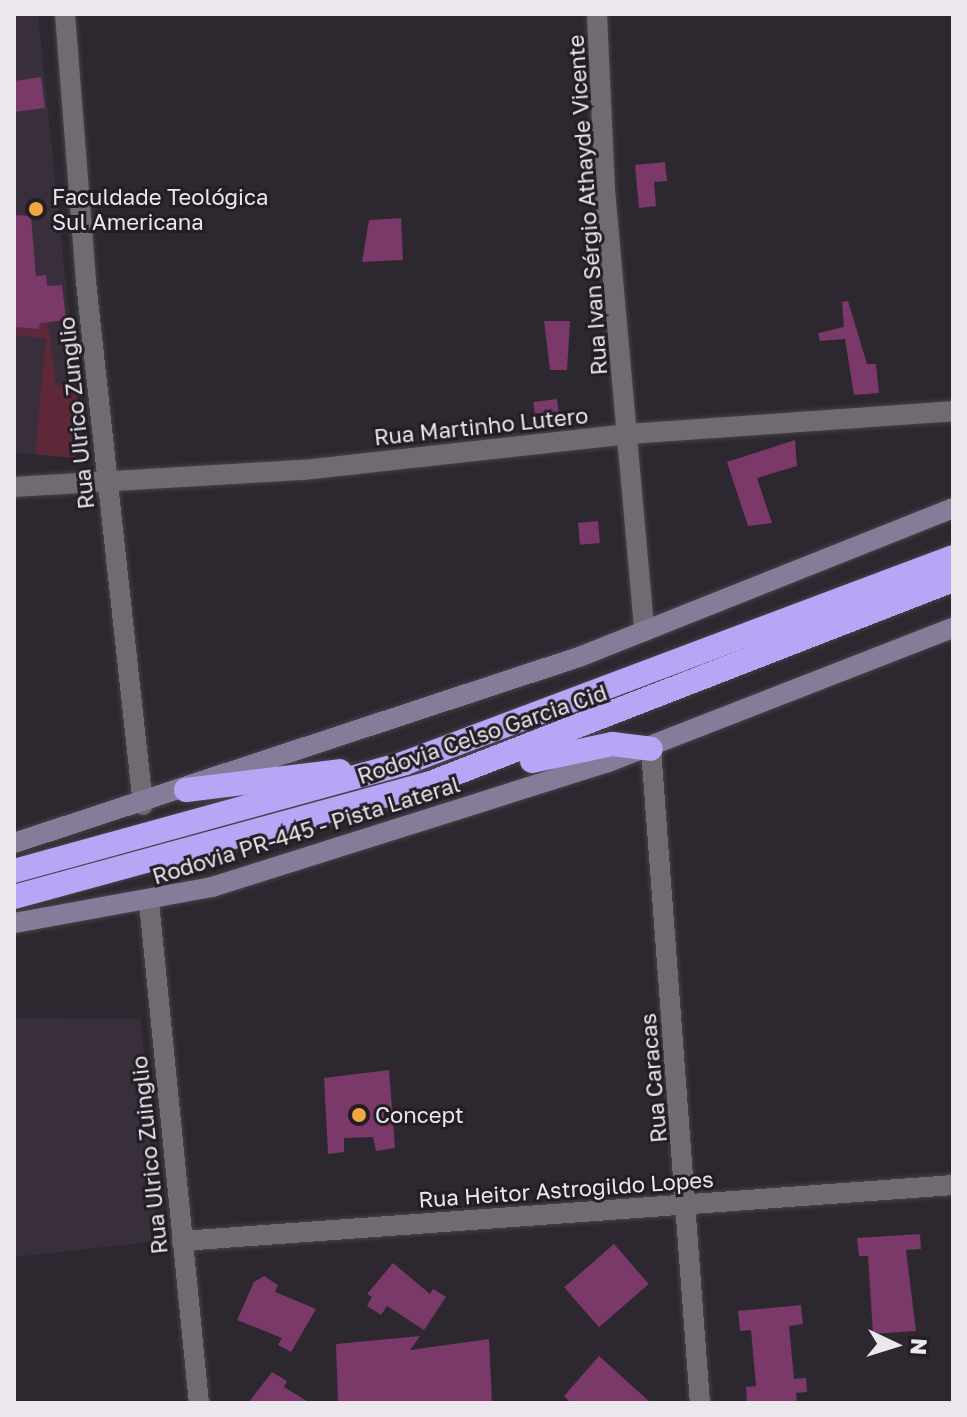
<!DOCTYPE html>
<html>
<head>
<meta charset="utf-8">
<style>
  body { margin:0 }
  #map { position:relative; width:967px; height:1417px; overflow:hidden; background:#2d272f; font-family:"Golos Text",sans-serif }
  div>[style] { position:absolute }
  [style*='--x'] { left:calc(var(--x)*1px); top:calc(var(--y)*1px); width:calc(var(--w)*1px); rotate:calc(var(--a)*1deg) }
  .built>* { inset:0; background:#392f3c }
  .green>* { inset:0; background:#5e2839 }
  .building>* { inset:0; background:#7a3968; transform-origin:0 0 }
  .roads { filter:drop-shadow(0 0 2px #48444a) drop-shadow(0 0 2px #48444a) }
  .street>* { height:20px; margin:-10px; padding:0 10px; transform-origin:10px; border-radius:10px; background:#716a73 }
  .secondary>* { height:20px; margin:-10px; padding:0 10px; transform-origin:10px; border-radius:10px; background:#867c9a }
  .highway>* { height:24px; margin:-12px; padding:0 12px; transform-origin:12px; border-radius:12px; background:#b7a5f6 }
  .dots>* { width:22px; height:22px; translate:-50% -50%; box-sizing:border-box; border:4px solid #231e25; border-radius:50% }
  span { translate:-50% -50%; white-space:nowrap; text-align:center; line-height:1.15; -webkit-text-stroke:6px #231e25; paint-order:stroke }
  .poi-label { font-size:22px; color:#ebe7ec }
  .left { translate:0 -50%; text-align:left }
  .street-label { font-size:22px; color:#ebe7ec }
  .frame { position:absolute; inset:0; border:16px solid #ebe7ec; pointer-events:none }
  .north { position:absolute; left:855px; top:1305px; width:80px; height:80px; -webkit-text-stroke:6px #231e25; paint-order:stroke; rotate:94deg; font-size:22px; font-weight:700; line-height:32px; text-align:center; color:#ebe7ec }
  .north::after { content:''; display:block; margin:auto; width:28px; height:36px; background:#ebe7ec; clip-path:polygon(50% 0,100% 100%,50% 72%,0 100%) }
</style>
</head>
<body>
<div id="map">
  <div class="built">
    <div style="clip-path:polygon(14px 14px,38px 14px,82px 440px,74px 458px,14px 453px)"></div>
    <div style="clip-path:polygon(14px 1018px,141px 1019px,158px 1241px,14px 1257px)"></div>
  </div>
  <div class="green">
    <div style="clip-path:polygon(41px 311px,48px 322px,56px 385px,76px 383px,82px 446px,74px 458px,35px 454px,46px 338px,14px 335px,14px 327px,39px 329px)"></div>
  </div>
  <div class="building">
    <div style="clip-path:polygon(41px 77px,45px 108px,14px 112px,14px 81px)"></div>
    <div style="clip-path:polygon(665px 162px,667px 181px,654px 182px,656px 206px,639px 208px,635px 165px)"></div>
    <div style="clip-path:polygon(14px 215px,31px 216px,36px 276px,46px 275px,47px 286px,62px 285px,66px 320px,40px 323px,39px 329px,14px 327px)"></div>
    <div style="clip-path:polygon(401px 218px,403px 260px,362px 262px,369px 220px)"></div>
    <div style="clip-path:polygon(848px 301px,867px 364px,876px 364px,879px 393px,854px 395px,845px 339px,820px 341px,818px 333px,844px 327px,842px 302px)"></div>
    <div style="clip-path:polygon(544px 321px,570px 321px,567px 370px,550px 370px)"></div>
    <div style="left:557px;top:399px;width:25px;height:24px;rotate:83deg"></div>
    <div style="clip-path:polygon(795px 440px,797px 466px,757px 478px,772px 523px,748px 526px,727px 462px)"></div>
    <div style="left:598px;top:521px;width:22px;height:20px;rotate:85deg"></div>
    <div style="clip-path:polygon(389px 1070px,395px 1148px,376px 1151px,373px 1137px,344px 1138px,344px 1152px,328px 1154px,324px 1078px)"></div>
    <div style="clip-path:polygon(920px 1234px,921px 1249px,906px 1250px,916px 1331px,873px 1334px,868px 1256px,859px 1256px,857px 1238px)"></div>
    <div style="left:614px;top:1244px;width:53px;height:66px;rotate:49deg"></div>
    <div style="clip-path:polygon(393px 1263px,430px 1294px,433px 1289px,446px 1297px,424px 1330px,387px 1306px,381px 1315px,367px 1306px,372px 1297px,367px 1294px)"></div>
    <div style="clip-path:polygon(264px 1276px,278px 1285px,275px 1292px,316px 1309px,291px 1352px,278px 1345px,282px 1338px,237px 1320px,254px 1282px)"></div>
    <div style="clip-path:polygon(801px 1305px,803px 1324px,789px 1326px,794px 1379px,806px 1378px,807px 1392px,796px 1393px,797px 1403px,747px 1402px,746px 1387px,756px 1386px,751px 1330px,740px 1331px,738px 1311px)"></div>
    <div style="clip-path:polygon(420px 1336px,410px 1350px,489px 1339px,492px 1403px,338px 1403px,336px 1344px)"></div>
    <div style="clip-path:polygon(599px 1356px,651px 1403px,571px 1403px,564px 1396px)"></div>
    <div style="clip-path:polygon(272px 1372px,287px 1381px,284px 1387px,310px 1403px,248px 1403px)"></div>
  </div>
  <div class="roads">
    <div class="street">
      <div style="--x:65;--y:14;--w:269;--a:85.5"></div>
      <div style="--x:86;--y:282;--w:526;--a:83.78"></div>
      <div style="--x:597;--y:14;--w:176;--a:87.4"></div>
      <div style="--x:605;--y:190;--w:443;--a:84.9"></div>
      <div style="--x:14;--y:487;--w:289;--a:-3.4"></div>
      <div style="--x:303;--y:470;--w:327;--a:-6.3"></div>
      <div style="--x:628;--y:434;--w:326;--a:-4"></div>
      <div style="--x:651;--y:749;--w:656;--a:85.72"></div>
      <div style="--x:149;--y:902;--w:503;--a:84.3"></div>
      <div style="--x:182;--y:1241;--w:773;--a:-4.15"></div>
    </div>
    <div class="secondary">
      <div style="--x:14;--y:843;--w:595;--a:-18.22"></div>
      <div style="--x:579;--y:657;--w:403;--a:-21.7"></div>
      <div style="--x:14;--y:923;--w:201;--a:-10.3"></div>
      <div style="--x:212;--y:887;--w:413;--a:-17.5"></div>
      <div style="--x:606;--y:763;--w:372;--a:-21.3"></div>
    </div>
    <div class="highway">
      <div style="--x:532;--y:761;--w:82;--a:-12"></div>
      <div style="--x:612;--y:744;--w:39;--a:7"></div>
      <div style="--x:186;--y:790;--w:155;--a:-7"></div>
      <div style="--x:14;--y:871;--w:406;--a:-15.4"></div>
      <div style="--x:405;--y:763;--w:585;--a:-20.6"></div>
      <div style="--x:14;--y:897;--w:429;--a:-15.3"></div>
      <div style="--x:428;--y:784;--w:563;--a:-21.23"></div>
    </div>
  </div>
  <div class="dots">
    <div style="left:36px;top:209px;background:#f1a63f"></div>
    <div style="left:359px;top:1115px;background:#f1a63f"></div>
  </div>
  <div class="poi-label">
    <span class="left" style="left:52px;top:209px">Faculdade Teológica<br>Sul Americana</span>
    <span class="left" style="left:375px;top:1115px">Concept</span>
  </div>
  <div class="street-label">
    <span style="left:587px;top:205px;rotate:-94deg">Rua Ivan Sérgio Athayde Vicente</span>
    <span style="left:76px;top:413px;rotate:-96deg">Rua Ulrico Zunglio</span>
    <span style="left:481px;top:426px;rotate:-6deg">Rua Martinho Lutero</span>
    <span style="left:482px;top:734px;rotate:-19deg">Rodovia Celso Garcia Cid</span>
    <span style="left:306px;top:830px;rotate:-17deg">Rodovia PR-445 - Pista Lateral</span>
    <span style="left:653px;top:1078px;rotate:-95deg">Rua Caracas</span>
    <span style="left:149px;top:1155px;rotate:-96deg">Rua Ulrico Zuinglio</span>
    <span style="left:566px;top:1189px;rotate:-4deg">Rua Heitor Astrogildo Lopes</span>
  </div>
  <div class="frame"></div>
  <div class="north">N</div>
</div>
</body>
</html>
